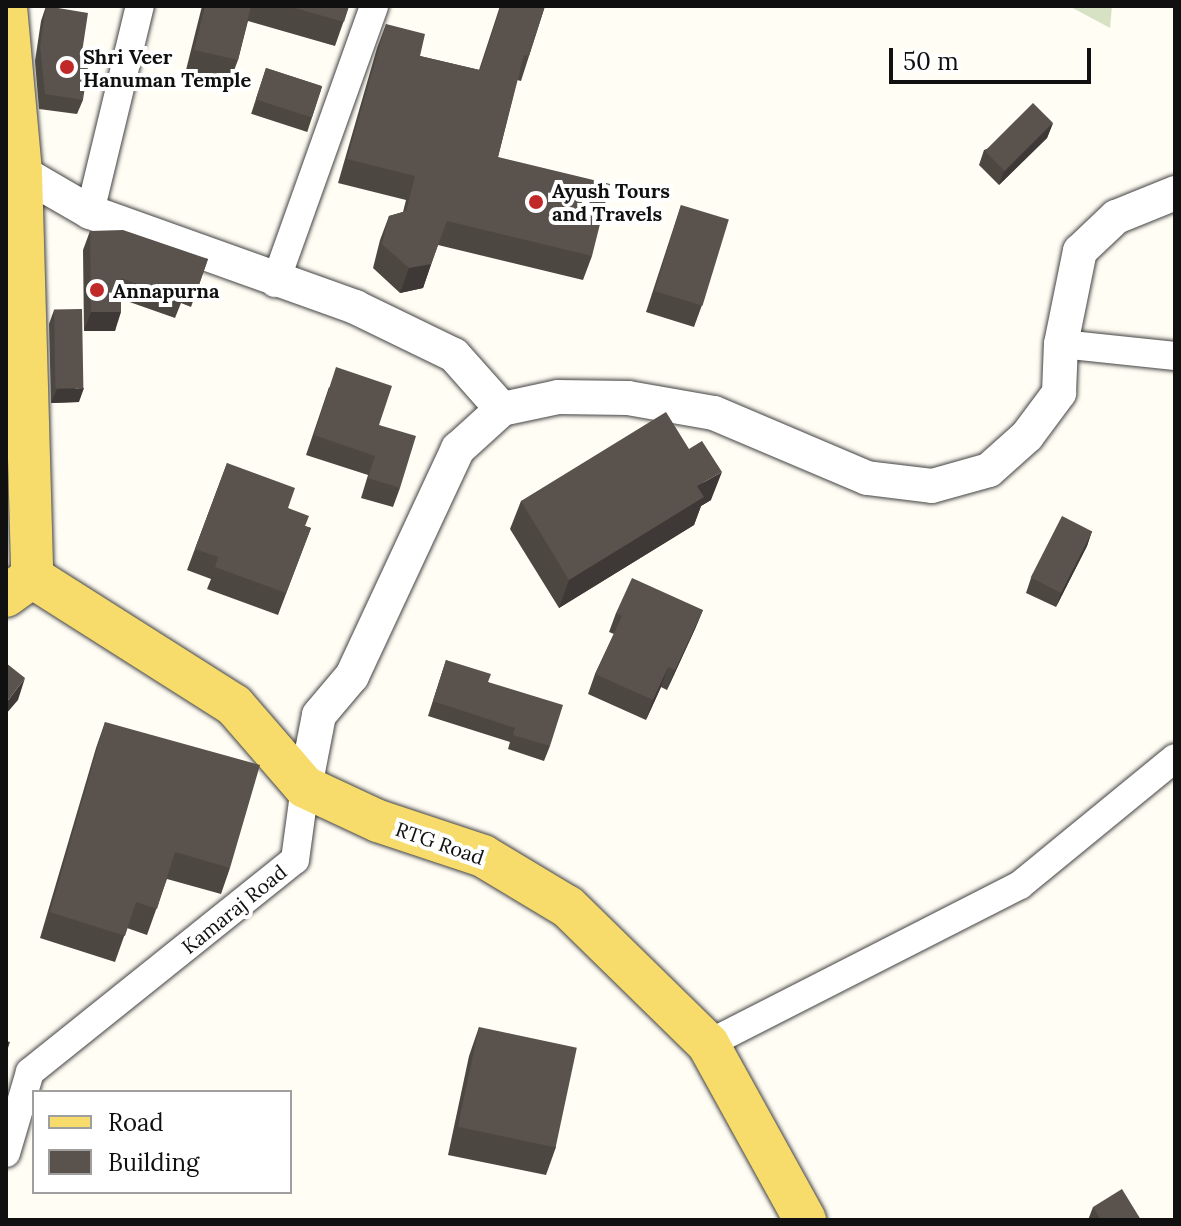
<!DOCTYPE html>
<html>
<head>
<meta charset="utf-8">
<style>
  body { margin:0 }
  #map { position:relative; width:1181px; height:1226px; overflow:hidden; background:#fffdf4; font-family:Lora,serif }
  div>[style] { position:absolute }
  [style*='--x'] { left:calc(var(--x)*1px); top:calc(var(--y)*1px); width:calc(var(--w)*1px); rotate:calc(var(--a)*1deg) }
  .cemetery>* { inset:0; background:#d7e2c4 }
  .roads { filter:drop-shadow(0 0 2px #434343) drop-shadow(0 0 2px #434343) }
  .minor>* { height:28px; margin:-14px; padding:0 14px; transform-origin:14px; border-radius:14px; background:#fff }
  .tertiary>* { height:34px; margin:-17px; padding:0 17px; transform-origin:17px; border-radius:17px; background:#fff }
  .primary>* { height:42px; margin:-21px; padding:0 21px; transform-origin:21px; border-radius:21px; background:#f7dc6c }
  .wall>* { inset:0; background:#4d4742; transform-origin:0 0 }
  .shaded-wall>* { inset:0; background:#3e3936 }
  .building>* { inset:0; background:#59524d; transform-origin:0 0 }
  .dots>* { width:22px; height:22px; translate:-50% -50%; box-sizing:border-box; border:4px solid #fff; border-radius:50% }
  span { translate:-50% -50%; white-space:nowrap; text-align:center; line-height:1.15; -webkit-text-stroke:8px #fff; paint-order:stroke }
  .poi-label { font-size:20px; color:#101010; font-weight:700 }
  .left { translate:0 -50%; text-align:left }
  .street-label { font-size:20px; color:#101010 }
  .frame { position:absolute; inset:0; border:8px solid #101010; pointer-events:none }
  .legend { position:absolute; left:32px; top:1090px; width:260px; height:104px; box-sizing:border-box; background:#fff; border:2px solid #9f9f9f; margin:0; padding:10px 14px; list-style:none; font-size:24px; color:#101010 }
  .legend li { display:flex; align-items:center; gap:16px; height:40px }
  .legend b { width:40px; border:2px solid #9f9f9f }
  .scale { position:absolute; left:889px; top:48px; width:202px; height:36px; box-sizing:border-box; border:4px solid #101010; border-top:0; padding-left:10px; font-size:24px; line-height:28px; white-space:nowrap; color:#101010; -webkit-text-stroke:6px #fff; paint-order:stroke }
</style>
</head>
<body>
<div id="map">
  <div class="cemetery">
    <div style="clip-path:polygon(1069px 6px,1112px 6px,1110px 28px)"></div>
  </div>
  <div class="roads">
    <div class="minor">
      <div style="--x:90;--y:212;--w:212;--a:-76.4"></div>
      <div style="--x:275;--y:283;--w:294;--a:-70.3"></div>
      <div style="--x:1061;--y:344;--w:115;--a:6"></div>
      <div style="--x:708;--y:1044;--w:350;--a:-27"></div>
      <div style="--x:1020;--y:885;--w:200;--a:-39.3"></div>
      <div style="--x:6;--y:1153;--w:84;--a:-73.5"></div>
      <div style="--x:30;--y:1072;--w:339;--a:-38.7"></div>
      <div style="--x:295;--y:860;--w:74;--a:-82.2"></div>
    </div>
    <div class="tertiary">
      <div style="--x:21;--y:172;--w:80;--a:30.1"></div>
      <div style="--x:90;--y:212;--w:282;--a:19.7"></div>
      <div style="--x:355;--y:307;--w:110;--a:25.9"></div>
      <div style="--x:454;--y:355;--w:72;--a:48.4"></div>
      <div style="--x:502;--y:409;--w:57;--a:-12.1"></div>
      <div style="--x:558;--y:397;--w:70;--a:0.8"></div>
      <div style="--x:628;--y:398;--w:87;--a:9.9"></div>
      <div style="--x:714;--y:413;--w:166;--a:23"></div>
      <div style="--x:867;--y:478;--w:65;--a:7"></div>
      <div style="--x:932;--y:486;--w:59;--a:-15.7"></div>
      <div style="--x:989;--y:470;--w:51;--a:-41.8"></div>
      <div style="--x:1027;--y:436;--w:54;--a:-53.3"></div>
      <div style="--x:1059;--y:393;--w:49;--a:-87.7"></div>
      <div style="--x:1061;--y:344;--w:95;--a:-78.5"></div>
      <div style="--x:1080;--y:251;--w:50;--a:-43.4"></div>
      <div style="--x:1116;--y:217;--w:64;--a:-22.1"></div>
      <div style="--x:305;--y:787;--w:73;--a:-79"></div>
      <div style="--x:319;--y:715;--w:51;--a:-49.8"></div>
      <div style="--x:352;--y:676;--w:251;--a:-65"></div>
      <div style="--x:458;--y:449;--w:59;--a:-42.3"></div>
    </div>
    <div class="primary">
      <div style="--x:6;--y:7;--w:166;--a:84.8"></div>
      <div style="--x:21;--y:172;--w:405;--a:88.4"></div>
      <div style="--x:32;--y:577;--w:32;--a:144"></div>
      <div style="--x:32;--y:577;--w:239;--a:32.4"></div>
      <div style="--x:234;--y:705;--w:108;--a:49.1"></div>
      <div style="--x:305;--y:787;--w:81;--a:25"></div>
      <div style="--x:378;--y:821;--w:111;--a:18.4"></div>
      <div style="--x:483;--y:856;--w:99;--a:31"></div>
      <div style="--x:568;--y:907;--w:196;--a:44.4"></div>
      <div style="--x:708;--y:1044;--w:201;--a:61.1"></div>
    </div>
  </div>
  <div class="wall">
    <div style="clip-path:polygon(46px 6px,81px 59px,83px 100px,77px 114px,39px 109px,35px 61px,41px 21px)"></div>
    <div style="clip-path:polygon(202px 6px,349px 6px,335px 46px,248px 21px,238px 60px,229px 84px,185px 74px)"></div>
    <div style="clip-path:polygon(500px 6px,545px 6px,521px 81px,517px 80px,498px 157px,592px 256px,583px 280px,438px 245px,423px 288px,400px 293px,373px 268px,380px 240px,389px 216px,403px 212px,406px 200px,338px 183px,377px 48px,386px 24px,420px 56px,479px 70px)"></div>
    <div style="left:266px;top:68px;width:59px;height:48px;rotate:18deg"></div>
    <div style="clip-path:polygon(1053px 123px,1047px 138px,999px 185px,979px 165px,984px 150px)"></div>
    <div style="clip-path:polygon(681px 205px,702px 305px,694px 327px,646px 312px)"></div>
    <div style="clip-path:polygon(90px 231px,208px 259px,191px 307px,181px 303px,175px 318px,121px 299px,115px 331px,84px 331px,83px 250px)"></div>
    <div style="clip-path:polygon(54px 310px,79px 402px,51px 403px,49px 324px)"></div>
    <div style="clip-path:polygon(329px 387px,379px 425px,400px 488px,393px 507px,361px 498px,368px 475px,306px 455px)"></div>
    <div style="clip-path:polygon(689px 449px,711px 500px,701px 506px,694px 525px,559px 608px,510px 529px,521px 501px)"></div>
    <div style="clip-path:polygon(227px 463px,288px 508px,305px 526px,311px 528px,278px 615px,207px 589px,211px 579px,187px 570px)"></div>
    <div style="clip-path:polygon(1092px 531px,1087px 546px,1056px 607px,1026px 593px,1031px 578px)"></div>
    <div style="clip-path:polygon(703px 610px,695px 629px,667px 690px,661px 687px,646px 720px,588px 694px,595px 674px,614px 634px,609px 632px,616px 613px)"></div>
    <div style="clip-path:polygon(446px 660px,488px 682px,550px 746px,544px 761px,508px 749px,510px 742px,428px 716px)"></div>
    <div style="clip-path:polygon(105px 722px,230px 868px,221px 894px,167px 879px,147px 935px,127px 928px,115px 962px,40px 938px,96px 748px)"></div>
    <div style="clip-path:polygon(479px 1027px,556px 1147px,546px 1175px,448px 1155px,469px 1056px)"></div>
    <div style="clip-path:polygon(1093px 1207px,1141px 1220px,1088px 1220px)"></div>
  </div>
  <div class="shaded-wall">
    <div style="clip-path:polygon(1053px 123px,1047px 138px,999px 185px,1004px 171px)"></div>
    <div style="clip-path:polygon(431px 264px,423px 288px,400px 293px,409px 268px)"></div>
    <div style="clip-path:polygon(91px 312px,121px 312px,115px 331px,84px 331px)"></div>
    <div style="clip-path:polygon(84px 388px,79px 402px,51px 403px,57px 389px)"></div>
    <div style="clip-path:polygon(722px 472px,711px 500px,701px 506px,694px 525px,559px 608px,569px 580px,697px 486px)"></div>
    <div style="clip-path:polygon(1092px 531px,1087px 546px,1056px 607px,1061px 593px)"></div>
    <div style="clip-path:polygon(703px 610px,695px 629px,667px 690px,675px 670px)"></div>
    <div style="clip-path:polygon(668px 667px,661px 687px,646px 720px,653px 700px)"></div>
    <div style="clip-path:polygon(25px 678px,18px 700px,6px 714px,6px 703px)"></div>
  </div>
  <div class="building">
    <div style="clip-path:polygon(46px 6px,88px 13px,81px 59px,89px 60px,83px 100px,45px 94px,40px 46px)"></div>
    <div style="clip-path:polygon(205px 6px,251px 6px,238px 60px,194px 50px)"></div>
    <div style="clip-path:polygon(288px 6px,349px 6px,344px 22px)"></div>
    <div style="clip-path:polygon(501px 6px,545px 6px,529px 56px,524px 55px,498px 157px,610px 184px,592px 256px,447px 221px,431px 264px,409px 268px,382px 244px,389px 216px,406px 211px,415px 176px,347px 159px,386px 24px,425px 34px,420px 56px,480px 70px)"></div>
    <div style="left:266px;top:68px;width:59px;height:33px;rotate:18deg"></div>
    <div style="left:1033px;top:103px;width:28px;height:68px;rotate:45deg"></div>
    <div style="left:681px;top:205px;width:50px;height:90px;rotate:17deg"></div>
    <div style="clip-path:polygon(123px 230px,208px 259px,198px 288px,187px 284px,182px 299px,121px 278px,121px 312px,91px 312px,90px 231px)"></div>
    <div style="left:82px;top:309px;width:79px;height:28px;rotate:89deg"></div>
    <div style="clip-path:polygon(336px 367px,392px 386px,379px 425px,416px 436px,400px 488px,368px 478px,375px 456px,314px 435px)"></div>
    <div style="clip-path:polygon(666px 412px,689px 449px,702px 441px,722px 472px,697px 486px,704px 497px,569px 580px,521px 501px)"></div>
    <div style="clip-path:polygon(227px 463px,295px 488px,288px 508px,309px 516px,305px 526px,311px 528px,286px 593px,215px 567px,218px 557px,195px 549px)"></div>
    <div style="left:1062px;top:516px;width:34px;height:69px;rotate:27deg"></div>
    <div style="clip-path:polygon(632px 578px,703px 610px,675px 670px,668px 667px,653px 700px,595px 674px,622px 616px,616px 613px)"></div>
    <div style="clip-path:polygon(446px 660px,491px 674px,488px 682px,563px 705px,550px 746px,513px 735px,515px 728px,433px 701px)"></div>
    <div style="clip-path:polygon(6px 663px,25px 678px,6px 703px)"></div>
    <div style="clip-path:polygon(105px 722px,260px 765px,230px 868px,175px 852px,157px 909px,136px 902px,125px 936px,50px 912px)"></div>
    <div style="left:479px;top:1027px;width:100px;height:102px;rotate:12deg"></div>
    <div style="clip-path:polygon(6px 1041px,10px 1042px,6px 1054px)"></div>
    <div style="clip-path:polygon(1122px 1189px,1141px 1220px,1101px 1220px,1093px 1207px)"></div>
  </div>
  <div class="dots">
    <div style="left:67px;top:67px;background:#c12828"></div>
    <div style="left:536px;top:202px;background:#c12828"></div>
    <div style="left:97px;top:290px;background:#c12828"></div>
  </div>
  <div class="poi-label">
    <span class="left" style="left:83px;top:68px">Shri Veer<br>Hanuman Temple</span>
    <span class="left" style="left:552px;top:202px">Ayush Tours<br>and Travels</span>
    <span class="left" style="left:113px;top:290px">Annapurna</span>
  </div>
  <div class="street-label">
    <span style="left:440px;top:843px;rotate:19deg">RTG Road</span>
    <span style="left:234px;top:909px;rotate:-39deg">Kamaraj Road</span>
  </div>
  <div class="frame"></div>
  <ul class="legend">
  <li><b style="height:10px;background:#f7dc6c"></b>Road</li>
  <li><b style="height:22px;background:#59524d"></b>Building</li>
  </ul>
  <div class="scale">50 m</div>
</div>
</body>
</html>
